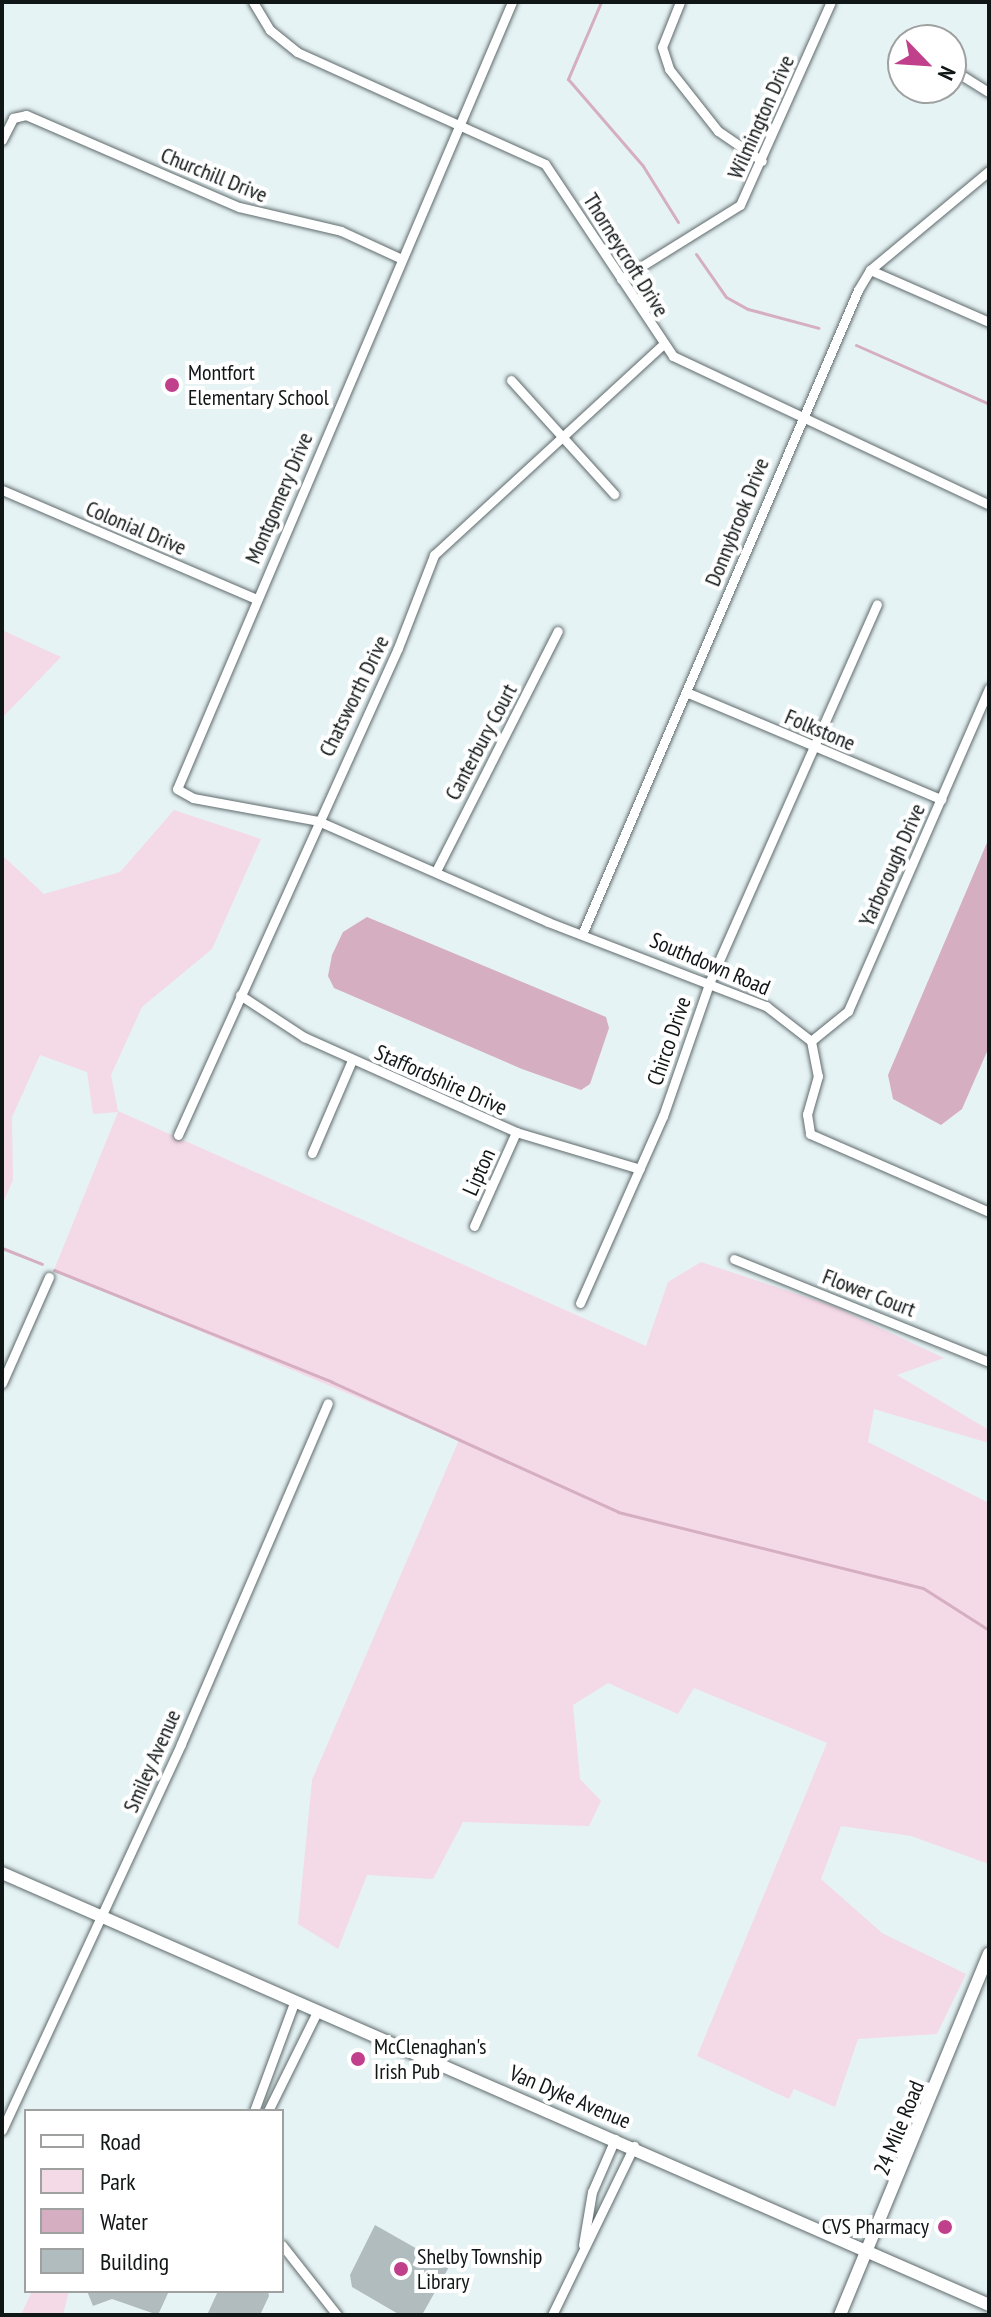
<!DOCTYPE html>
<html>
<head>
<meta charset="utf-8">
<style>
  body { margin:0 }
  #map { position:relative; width:991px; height:2317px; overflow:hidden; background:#e6f3f5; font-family:"PT Sans Narrow",sans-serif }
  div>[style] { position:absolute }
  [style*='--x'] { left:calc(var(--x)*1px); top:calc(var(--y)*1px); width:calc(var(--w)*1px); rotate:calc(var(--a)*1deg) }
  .green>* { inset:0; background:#f4d9e6 }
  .water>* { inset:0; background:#d5aec1 }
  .stream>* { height:3px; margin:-1.5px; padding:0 1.5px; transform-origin:1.5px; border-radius:1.5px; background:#d5aec1 }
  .building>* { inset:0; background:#b0bcbe }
  .roads { filter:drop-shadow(0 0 2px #5f6a6b) drop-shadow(0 0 2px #5f6a6b) }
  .street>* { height:9px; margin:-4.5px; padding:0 4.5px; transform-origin:4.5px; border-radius:4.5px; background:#fff }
  .secondary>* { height:12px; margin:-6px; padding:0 6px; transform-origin:6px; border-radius:6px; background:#fff }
  .dots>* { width:22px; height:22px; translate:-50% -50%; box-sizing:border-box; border:4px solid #fff; border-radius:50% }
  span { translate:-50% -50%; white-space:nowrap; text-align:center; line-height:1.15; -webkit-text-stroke:8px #fff; paint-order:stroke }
  .street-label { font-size:22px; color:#101515 }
  .poi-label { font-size:22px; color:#101515 }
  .left { translate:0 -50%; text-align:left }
  .right { translate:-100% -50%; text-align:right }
  .frame { position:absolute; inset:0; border:4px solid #101515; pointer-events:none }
  .legend { position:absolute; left:24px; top:2109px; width:260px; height:184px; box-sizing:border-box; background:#fff; border:2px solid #9fa1a1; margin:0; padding:10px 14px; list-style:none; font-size:24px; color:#101515 }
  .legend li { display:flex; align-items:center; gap:16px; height:40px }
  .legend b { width:40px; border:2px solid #9fa1a1 }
  .north { position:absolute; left:887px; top:24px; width:80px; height:80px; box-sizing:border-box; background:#fff; border:2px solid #9fa1a1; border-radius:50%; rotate:115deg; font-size:22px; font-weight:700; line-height:32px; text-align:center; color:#101515 }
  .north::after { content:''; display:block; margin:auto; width:28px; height:36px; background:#c0408c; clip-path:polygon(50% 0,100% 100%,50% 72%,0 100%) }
</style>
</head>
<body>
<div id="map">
  <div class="green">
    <div style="clip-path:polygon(2px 630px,61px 657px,2px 718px)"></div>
    <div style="clip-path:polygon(174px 810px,261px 839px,212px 949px,142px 1007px,111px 1075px,118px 1111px,646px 1346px,668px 1282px,701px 1262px,833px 1306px,944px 1358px,897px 1375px,989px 1430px,989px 1443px,874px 1409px,868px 1442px,989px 1503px,989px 1864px,911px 1836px,841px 1826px,821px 1879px,882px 1933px,966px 1974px,937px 2034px,858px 2039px,835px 2107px,794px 2089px,789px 2099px,697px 2056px,827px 1743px,694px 1688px,678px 1714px,608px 1683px,573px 1705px,580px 1779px,601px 1801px,589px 1826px,463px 1822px,433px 1879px,367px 1875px,338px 1949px,298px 1924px,312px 1780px,459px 1440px,54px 1270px,118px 1112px,93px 1114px,87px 1072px,40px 1055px,12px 1117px,13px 1180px,2px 1205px,2px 855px,44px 894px,120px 872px)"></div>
    <div style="clip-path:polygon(32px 2291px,69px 2291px,63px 2315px,21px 2315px)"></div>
  </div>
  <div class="water">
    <div style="clip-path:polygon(989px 838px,989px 1047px,962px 1109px,941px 1125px,893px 1099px,888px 1075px)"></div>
    <div style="clip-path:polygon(367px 917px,606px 1017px,609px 1028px,590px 1084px,581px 1090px,522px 1069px,334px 988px,328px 976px,332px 955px,343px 932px)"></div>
  </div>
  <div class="stream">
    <div style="--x:601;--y:2;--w:84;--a:113.2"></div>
    <div style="--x:568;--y:79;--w:115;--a:49.2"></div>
    <div style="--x:643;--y:166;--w:66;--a:58"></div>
    <div style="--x:696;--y:254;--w:52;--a:55.1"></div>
    <div style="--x:726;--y:297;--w:25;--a:29"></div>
    <div style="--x:748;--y:309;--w:73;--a:15"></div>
    <div style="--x:856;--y:345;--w:145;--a:23.9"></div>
    <div style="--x:2;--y:1248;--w:43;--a:21.8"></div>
    <div style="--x:54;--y:1270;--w:300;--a:21.9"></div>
    <div style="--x:332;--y:1382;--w:314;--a:24.4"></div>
    <div style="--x:618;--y:1512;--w:314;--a:14"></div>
    <div style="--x:923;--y:1588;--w:78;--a:32.5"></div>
  </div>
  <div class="building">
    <div style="clip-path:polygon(375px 2225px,449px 2267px,422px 2315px,400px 2315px,352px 2287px,350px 2275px)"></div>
    <div style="clip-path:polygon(87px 2291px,169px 2291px,158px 2315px,112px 2299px,93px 2306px)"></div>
    <div style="clip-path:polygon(218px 2291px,268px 2291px,269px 2296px,260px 2315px,207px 2315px)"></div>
  </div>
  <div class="roads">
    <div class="street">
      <div style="--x:253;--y:2;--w:33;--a:59"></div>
      <div style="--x:270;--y:30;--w:35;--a:39"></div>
      <div style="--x:297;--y:52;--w:272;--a:24.3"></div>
      <div style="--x:545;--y:164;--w:231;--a:56.3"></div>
      <div style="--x:673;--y:356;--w:349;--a:25.2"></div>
      <div style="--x:512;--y:2;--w:855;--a:113.06"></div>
      <div style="--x:177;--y:789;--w:18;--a:29"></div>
      <div style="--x:193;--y:798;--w:127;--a:10.4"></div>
      <div style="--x:318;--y:821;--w:251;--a:23.7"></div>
      <div style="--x:548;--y:922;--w:234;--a:21.1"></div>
      <div style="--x:766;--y:1006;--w:57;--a:37.9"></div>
      <div style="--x:811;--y:1041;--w:36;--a:79"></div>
      <div style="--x:818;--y:1076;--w:40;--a:106"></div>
      <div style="--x:807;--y:1114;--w:20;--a:81"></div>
      <div style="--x:810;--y:1134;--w:195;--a:23.5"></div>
      <div style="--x:680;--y:2;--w:48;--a:111.8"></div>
      <div style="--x:662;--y:47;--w:23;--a:72"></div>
      <div style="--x:669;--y:69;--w:79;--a:51.7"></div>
      <div style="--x:718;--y:131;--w:53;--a:34.3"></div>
      <div style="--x:958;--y:73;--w:36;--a:32"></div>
      <div style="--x:2;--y:140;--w:25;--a:-63"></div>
      <div style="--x:13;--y:118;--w:13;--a:-13"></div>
      <div style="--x:26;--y:115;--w:232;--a:23.4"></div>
      <div style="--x:239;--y:207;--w:105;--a:13.2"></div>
      <div style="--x:341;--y:231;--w:67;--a:24.7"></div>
      <div style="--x:870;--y:270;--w:130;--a:23.6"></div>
      <div style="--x:621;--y:279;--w:140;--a:-31.9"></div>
      <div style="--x:740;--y:205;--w:222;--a:-65.9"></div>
      <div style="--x:511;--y:380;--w:154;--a:47.9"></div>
      <div style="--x:2;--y:490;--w:276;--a:23.2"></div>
      <div style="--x:686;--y:692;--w:277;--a:22.8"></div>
      <div style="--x:436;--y:871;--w:269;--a:-63.1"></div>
      <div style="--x:583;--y:932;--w:698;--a:-66.81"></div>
      <div style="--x:858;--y:290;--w:23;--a:-59"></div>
      <div style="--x:870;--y:270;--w:155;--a:-39.8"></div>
      <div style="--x:240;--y:995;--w:77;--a:33.3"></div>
      <div style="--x:304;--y:1037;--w:232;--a:24.1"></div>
      <div style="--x:516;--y:1132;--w:129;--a:16.6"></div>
      <div style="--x:811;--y:1041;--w:48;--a:-39"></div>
      <div style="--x:848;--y:1011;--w:352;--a:-66.4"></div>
      <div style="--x:178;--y:1135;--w:534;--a:-65.69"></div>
      <div style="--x:398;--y:648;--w:100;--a:-68.8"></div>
      <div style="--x:434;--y:555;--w:309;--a:-42.6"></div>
      <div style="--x:312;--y:1153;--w:101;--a:-66.7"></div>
      <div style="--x:474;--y:1226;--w:103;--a:-65.9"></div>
      <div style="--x:734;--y:1259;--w:275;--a:22"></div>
      <div style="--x:580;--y:1303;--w:205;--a:-66.1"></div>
      <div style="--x:663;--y:1116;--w:143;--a:-70.8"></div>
      <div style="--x:710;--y:981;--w:412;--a:-66.1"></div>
      <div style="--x:2;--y:1383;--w:116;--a:-66.1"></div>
      <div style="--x:254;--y:2111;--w:118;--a:-69.7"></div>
      <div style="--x:268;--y:2111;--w:113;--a:-63.7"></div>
      <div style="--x:2;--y:2130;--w:425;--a:-65.1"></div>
      <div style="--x:181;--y:1744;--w:371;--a:-66.7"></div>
      <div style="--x:282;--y:2245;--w:89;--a:51.8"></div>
      <div style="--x:583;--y:2245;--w:54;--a:-80.4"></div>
      <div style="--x:592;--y:2192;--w:58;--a:-66.5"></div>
      <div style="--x:552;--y:2315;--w:188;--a:-64.1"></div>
    </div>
    <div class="secondary">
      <div style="--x:2;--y:1873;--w:1077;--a:23.64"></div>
      <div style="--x:840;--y:2315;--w:391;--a:-67.6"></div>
    </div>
  </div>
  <div class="dots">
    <div style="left:172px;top:385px;background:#c0408c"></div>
    <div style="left:358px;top:2059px;background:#c0408c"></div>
    <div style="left:945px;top:2227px;background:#c0408c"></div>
    <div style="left:401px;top:2269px;background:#c0408c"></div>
  </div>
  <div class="street-label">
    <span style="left:761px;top:117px;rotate:-66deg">Wilmington Drive</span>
    <span style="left:214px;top:175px;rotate:22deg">Churchill Drive</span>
    <span style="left:626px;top:255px;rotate:58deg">Thorneycroft Drive</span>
    <span style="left:279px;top:498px;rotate:-67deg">Montgomery Drive</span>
    <span style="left:737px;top:522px;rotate:-68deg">Donnybrook Drive</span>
    <span style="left:136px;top:528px;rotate:23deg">Colonial Drive</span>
    <span style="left:354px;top:696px;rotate:-64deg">Chatsworth Drive</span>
    <span style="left:820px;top:730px;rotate:23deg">Folkstone</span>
    <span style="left:481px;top:742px;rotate:-62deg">Canterbury Court</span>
    <span style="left:892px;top:865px;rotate:-66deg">Yarborough Drive</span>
    <span style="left:710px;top:964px;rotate:23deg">Southdown Road</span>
    <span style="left:669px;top:1041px;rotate:-71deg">Chirco Drive</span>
    <span style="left:441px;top:1080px;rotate:24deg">Staffordshire Drive</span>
    <span style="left:479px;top:1172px;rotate:-66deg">Lipton</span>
    <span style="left:869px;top:1293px;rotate:21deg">Flower Court</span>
    <span style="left:152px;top:1761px;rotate:-66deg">Smiley Avenue</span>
    <span style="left:570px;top:2097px;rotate:23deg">Van Dyke Avenue</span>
    <span style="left:899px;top:2128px;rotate:-68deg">24 Mile Road</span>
  </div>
  <div class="poi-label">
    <span class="left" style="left:188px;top:385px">Montfort<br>Elementary School</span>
    <span class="left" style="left:374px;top:2059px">McClenaghan's<br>Irish Pub</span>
    <span class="right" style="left:929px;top:2227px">CVS Pharmacy</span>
    <span class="left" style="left:417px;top:2269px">Shelby Township<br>Library</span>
  </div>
  <div class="frame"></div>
  <ul class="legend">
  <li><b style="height:10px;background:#fff"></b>Road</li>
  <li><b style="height:22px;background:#f4d9e6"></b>Park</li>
  <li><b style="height:22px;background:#d5aec1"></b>Water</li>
  <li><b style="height:22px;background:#b0bcbe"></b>Building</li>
  </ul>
  <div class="north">N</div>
</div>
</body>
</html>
